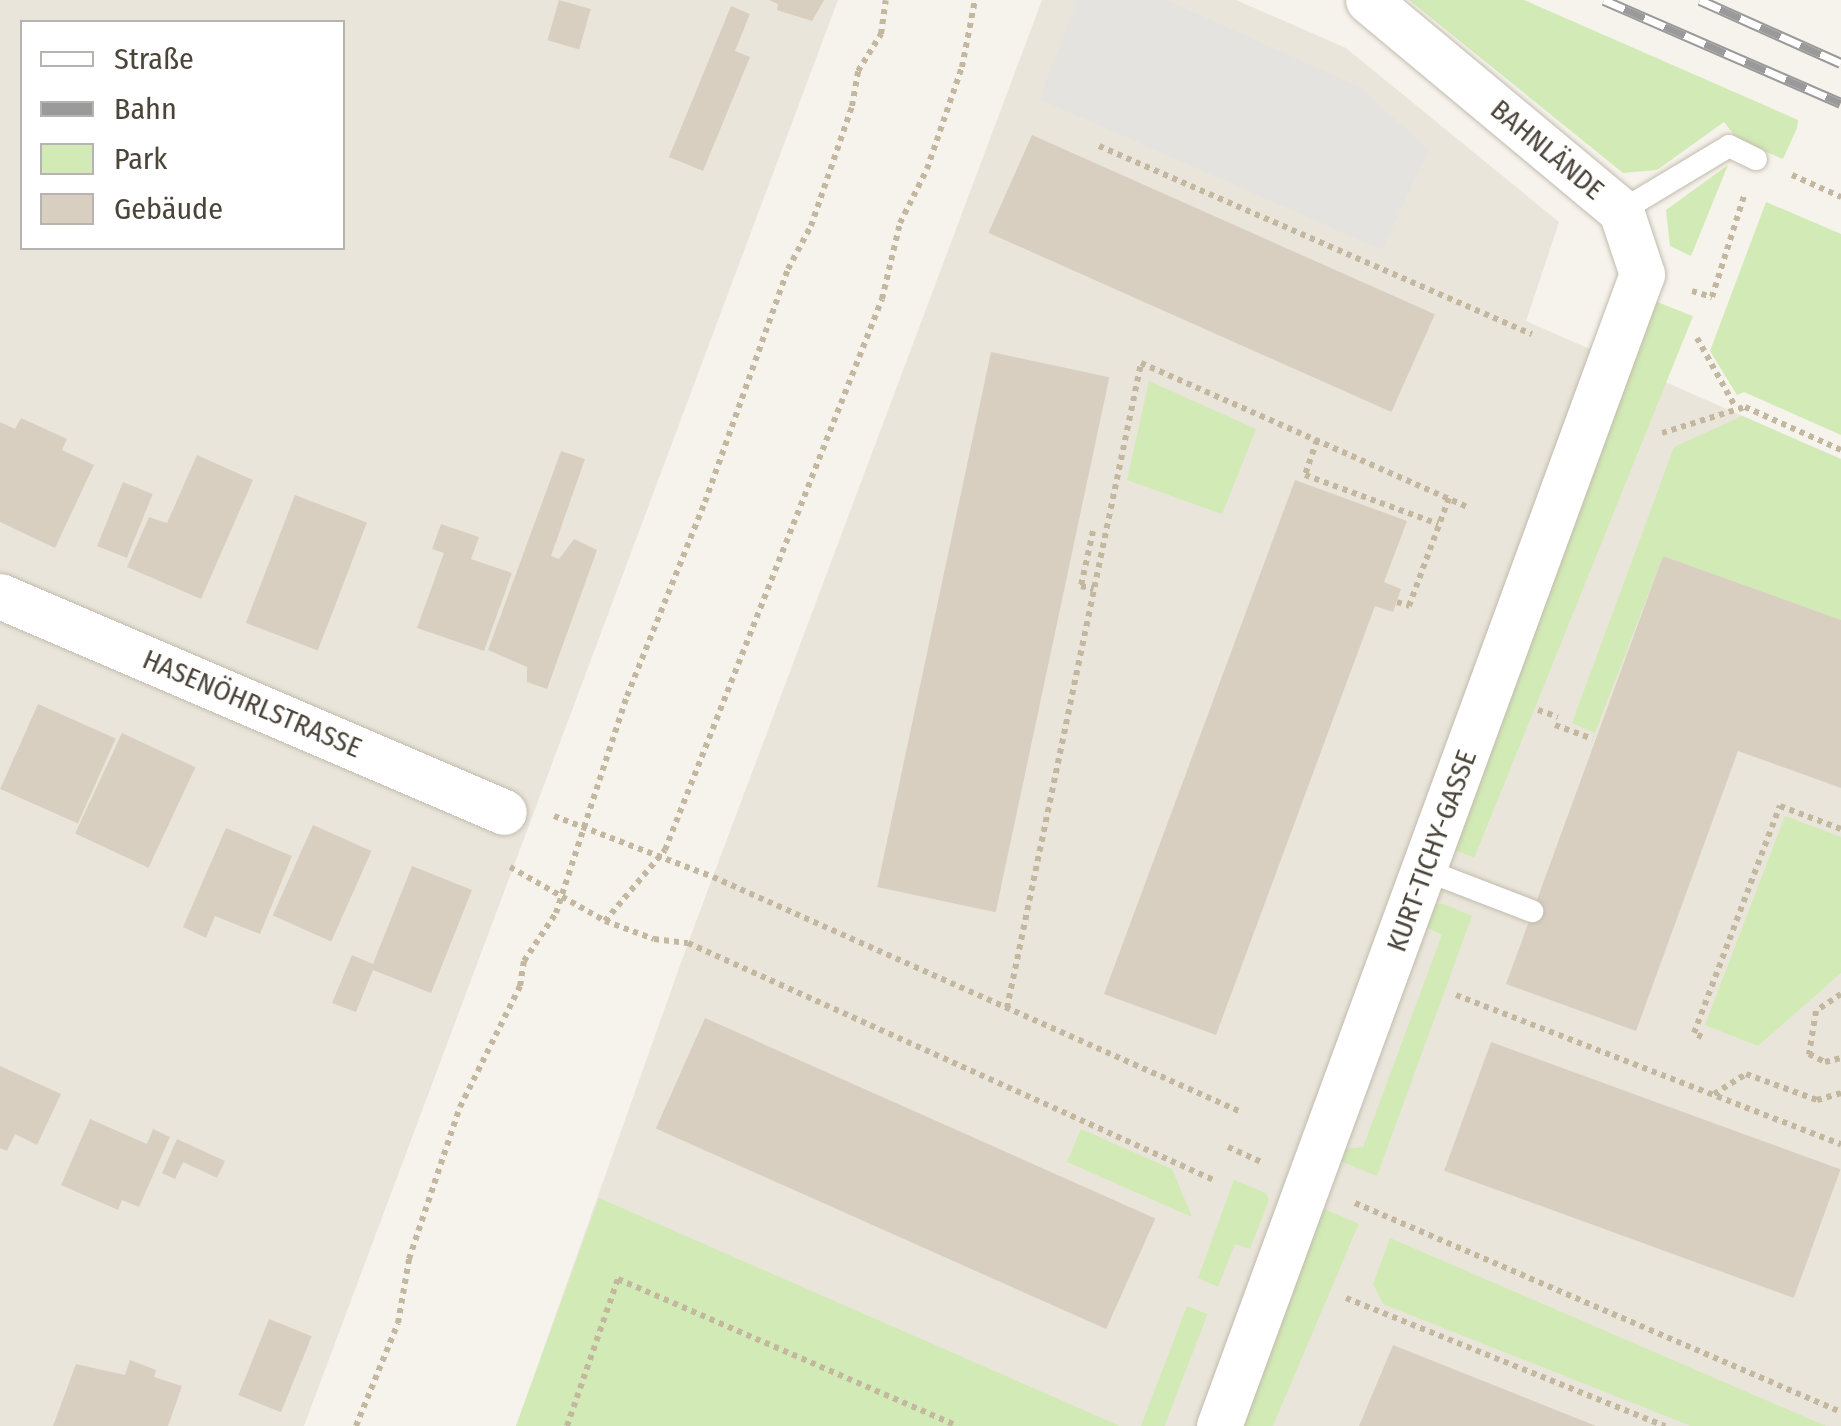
<!DOCTYPE html>
<html>
<head>
<meta charset="utf-8">
<style>
  body { margin:0 }
  #map { position:relative; width:1841px; height:1426px; overflow:hidden; background:#f6f3ec; font-family:"Fira Sans Condensed",sans-serif }
  div>[style] { position:absolute }
  [style*='--x'] { left:calc(var(--x)*1px); top:calc(var(--y)*1px); width:calc(var(--w)*1px); rotate:calc(var(--a)*1deg) }
  .residential>* { inset:0; background:#eae5da }
  .green>* { inset:0; background:#d2eab5; transform-origin:0 0 }
  .parking>* { inset:0; background:#e5e3e0 }
  .building>* { inset:0; background:#d8cfc1; transform-origin:0 0 }
  .path>* { height:6px; margin-top:-3px; transform-origin:0; background:repeating-linear-gradient(90deg,#c4b79f 0 5px,transparent 0 10px) }
  .roads { filter:drop-shadow(0 0 2px #c2bbae) drop-shadow(0 0 2px #c2bbae) }
  .lane>* { height:22px; margin:-11px; padding:0 11px; transform-origin:11px; border-radius:11px; background:#fff }
  .street>* { height:45px; margin:-22.5px; padding:0 22.5px; transform-origin:22.5px; border-radius:22.5px; background:#fff }
  .rail>* { height:11px; margin-top:-5.5px; transform-origin:0; background:repeating-linear-gradient(90deg,#fff 0 22px,#9a9a9a 0 44px); box-sizing:border-box; border-block:2px solid #9a9a9a }
  span { translate:-50% -50%; white-space:nowrap; text-align:center; line-height:1.15; -webkit-text-stroke:9px #fff; paint-order:stroke }
  .street-label { font-size:28px; color:#4b4439 }
  .legend { position:absolute; left:20px; top:20px; width:325px; height:230px; box-sizing:border-box; background:#fff; border:2px solid #b7b4b0; margin:0; padding:12px 18px; list-style:none; font-size:30px; color:#4b4439 }
  .legend li { display:flex; align-items:center; gap:20px; height:50px }
  .legend b { width:50px; border:2px solid #b7b4b0 }
</style>
</head>
<body>
<div id="map">
  <div class="residential">
    <div style="clip-path:polygon(evenodd,0 0,838px 0,304px 1426px,0 1426px,0 0,22px 22px,342px 22px,342px 248px,22px 248px,22px 22px)"></div>
    <div style="clip-path:polygon(1042px 0,1236px 0,1346px 48px,1559px 222px,1526px 321px,1841px 459px,1841px 1426px,516px 1426px,688px 943px)"></div>
  </div>
  <div class="green">
    <div style="clip-path:polygon(1409px 0,1524px 0,1798px 120px,1797px 128px,1783px 159px,1738px 140px,1724px 122px,1657px 170px,1623px 173px)"></div>
    <div style="clip-path:polygon(1728px 165px,1691px 256px,1670px 246px,1666px 210px)"></div>
    <div style="clip-path:polygon(1766px 202px,1841px 234px,1841px 435px,1744px 392px,1737px 395px,1710px 351px)"></div>
    <div style="left:1655px;top:301px;width:41px;height:584px;rotate:22deg"></div>
    <div style="clip-path:polygon(1149px 381px,1256px 429px,1222px 514px,1127px 480px)"></div>
    <div style="clip-path:polygon(1742px 416px,1841px 459px,1841px 620px,1663px 556px,1595px 733px,1572px 723px,1674px 447px)"></div>
    <div style="clip-path:polygon(1785px 816px,1841px 837px,1841px 973px,1758px 1046px,1705px 1025px)"></div>
    <div style="clip-path:polygon(1432px 904px,1444px 904px,1472px 916px,1377px 1176px,1340px 1161px,1344px 1149px,1363px 1147px,1442px 935px,1428px 928px,1425px 921px)"></div>
    <div style="clip-path:polygon(1081px 1129px,1172px 1169px,1192px 1217px,1067px 1162px)"></div>
    <div style="clip-path:polygon(1234px 1180px,1266px 1193px,1269px 1200px,1250px 1249px,1235px 1244px,1218px 1287px,1198px 1278px)"></div>
    <div style="clip-path:polygon(599px 1198px,1120px 1426px,516px 1426px)"></div>
    <div style="left:1322px;top:1208px;width:40px;height:232px;rotate:23deg"></div>
    <div style="clip-path:polygon(1390px 1238px,1826px 1426px,1691px 1426px,1383px 1304px,1373px 1284px)"></div>
    <div style="left:1187px;top:1306px;width:22px;height:128px;rotate:21deg"></div>
  </div>
  <div class="parking">
    <div style="clip-path:polygon(1077px 0,1167px 0,1360px 87px,1429px 150px,1382px 250px,1039px 99px)"></div>
  </div>
  <div class="building">
    <div style="left:559px;top:0;width:33px;height:42px;rotate:16deg"></div>
    <div style="clip-path:polygon(769px 0,824px 0,812px 21px,777px 10px,778px 4px)"></div>
    <div style="clip-path:polygon(731px 6px,750px 14px,735px 51px,750px 57px,703px 171px,669px 157px)"></div>
    <div style="left:1032px;top:135px;width:441px;height:107px;rotate:24deg"></div>
    <div style="left:991px;top:352px;width:121px;height:547px;rotate:12deg"></div>
    <div style="clip-path:polygon(21px 418px,67px 439px,62px 450px,94px 465px,55px 548px,0 522px,0 422px,15px 429px)"></div>
    <div style="clip-path:polygon(561px 451px,585px 459px,551px 556px,559px 559px,574px 539px,597px 550px,547px 689px,527px 682px,527px 667px,488px 650px)"></div>
    <div style="clip-path:polygon(197px 455px,253px 480px,201px 599px,127px 567px,149px 517px,167px 523px)"></div>
    <div style="clip-path:polygon(1295px 480px,1407px 521px,1384px 582px,1401px 589px,1393px 612px,1375px 606px,1216px 1035px,1104px 994px)"></div>
    <div style="left:123px;top:482px;width:32px;height:69px;rotate:22deg"></div>
    <div style="left:295px;top:495px;width:77px;height:137px;rotate:21deg"></div>
    <div style="clip-path:polygon(441px 524px,479px 537px,471px 559px,512px 573px,484px 651px,417px 628px,444px 553px,432px 549px)"></div>
    <div style="clip-path:polygon(1663px 556px,1841px 620px,1841px 788px,1738px 751px,1636px 1031px,1506px 984px)"></div>
    <div style="left:38px;top:704px;width:85px;height:93px;rotate:24deg"></div>
    <div style="left:122px;top:733px;width:81px;height:111px;rotate:25deg"></div>
    <div style="left:313px;top:825px;width:64px;height:99px;rotate:24deg"></div>
    <div style="clip-path:polygon(226px 828px,292px 856px,260px 934px,215px 916px,206px 938px,183px 927px)"></div>
    <div style="clip-path:polygon(412px 866px,472px 890px,431px 993px,373px 970px,356px 1012px,332px 1003px,352px 955px,373px 964px)"></div>
    <div style="left:705px;top:1018px;width:493px;height:121px;rotate:24deg"></div>
    <div style="left:1491px;top:1042px;width:372px;height:137px;rotate:20deg"></div>
    <div style="clip-path:polygon(0 1066px,61px 1094px,37px 1145px,15px 1134px,7px 1151px,0 1148px)"></div>
    <div style="clip-path:polygon(90px 1119px,147px 1144px,153px 1129px,170px 1137px,139px 1207px,122px 1200px,118px 1210px,61px 1185px)"></div>
    <div style="clip-path:polygon(177px 1139px,225px 1161px,217px 1178px,183px 1162px,175px 1179px,162px 1173px)"></div>
    <div style="left:269px;top:1319px;width:46px;height:82px;rotate:22deg"></div>
    <div style="clip-path:polygon(1393px 1345px,1596px 1426px,1359px 1426px)"></div>
    <div style="clip-path:polygon(130px 1360px,156px 1370px,154px 1377px,182px 1386px,168px 1426px,53px 1426px,76px 1364px,125px 1375px)"></div>
  </div>
  <div class="path">
    <div style="--x:1099;--y:146;--w:472;--a:23.5"></div>
    <div style="--x:1792;--y:175;--w:54;--a:24.2"></div>
    <div style="--x:1692;--y:291;--w:21;--a:17"></div>
    <div style="--x:1712;--y:297;--w:106;--a:-72.4"></div>
    <div style="--x:1697;--y:338;--w:80;--a:60.9"></div>
    <div style="--x:1662;--y:433;--w:87;--a:-17.4"></div>
    <div style="--x:1745;--y:407;--w:105;--a:24.1"></div>
    <div style="--x:1317;--y:440;--w:37;--a:109"></div>
    <div style="--x:1305;--y:475;--w:142;--a:20.2"></div>
    <div style="--x:1093;--y:531;--w:56;--a:102.3"></div>
    <div style="--x:1081;--y:586;--w:13;--a:13"></div>
    <div style="--x:1397;--y:602;--w:13;--a:18"></div>
    <div style="--x:1409;--y:606;--w:115;--a:-69.7"></div>
    <div style="--x:1538;--y:710;--w:21;--a:19"></div>
    <div style="--x:1555;--y:725;--w:40;--a:20.2"></div>
    <div style="--x:554;--y:816;--w:170;--a:21"></div>
    <div style="--x:713;--y:877;--w:578;--a:23.99"></div>
    <div style="--x:510;--y:867;--w:109;--a:29.6"></div>
    <div style="--x:605;--y:921;--w:52;--a:20.2"></div>
    <div style="--x:654;--y:939;--w:34;--a:7"></div>
    <div style="--x:688;--y:943;--w:579;--a:24.26"></div>
    <div style="--x:605;--y:921;--w:93;--a:-49.8"></div>
    <div style="--x:665;--y:850;--w:592;--a:-68.5"></div>
    <div style="--x:882;--y:299;--w:78;--a:-76.7"></div>
    <div style="--x:900;--y:223;--w:60;--a:-63.4"></div>
    <div style="--x:927;--y:169;--w:108;--a:-71.1"></div>
    <div style="--x:962;--y:67;--w:68;--a:-79"></div>
    <div style="--x:1841;--y:994;--w:30;--a:146"></div>
    <div style="--x:1816;--y:1011;--w:44;--a:99.2"></div>
    <div style="--x:1809;--y:1054;--w:18;--a:27"></div>
    <div style="--x:1825;--y:1062;--w:16;--a:-14"></div>
    <div style="--x:1456;--y:995;--w:413;--a:21.2"></div>
    <div style="--x:1007;--y:1008;--w:659;--a:-78.26"></div>
    <div style="--x:1141;--y:363;--w:356;--a:23.8"></div>
    <div style="--x:1702;--y:1037;--w:9;--a:-153"></div>
    <div style="--x:1694;--y:1033;--w:243;--a:-69.3"></div>
    <div style="--x:1780;--y:806;--w:65;--a:20.7"></div>
    <div style="--x:1714;--y:1094;--w:38;--a:-32"></div>
    <div style="--x:1746;--y:1074;--w:76;--a:20.1"></div>
    <div style="--x:1817;--y:1100;--w:25;--a:-16"></div>
    <div style="--x:1228;--y:1147;--w:36;--a:24"></div>
    <div style="--x:1355;--y:1203;--w:529;--a:23.27"></div>
    <div style="--x:1346;--y:1298;--w:344;--a:21.9"></div>
    <div style="--x:356;--y:1426;--w:111;--a:-67.8"></div>
    <div style="--x:398;--y:1323;--w:65;--a:-80.2"></div>
    <div style="--x:409;--y:1259;--w:160;--a:-71.5"></div>
    <div style="--x:460;--y:1107;--w:135;--a:-63.6"></div>
    <div style="--x:520;--y:986;--w:25;--a:-81"></div>
    <div style="--x:524;--y:961;--w:58;--a:-56.3"></div>
    <div style="--x:556;--y:913;--w:228;--a:-71.9"></div>
    <div style="--x:627;--y:696;--w:209;--a:-68.1"></div>
    <div style="--x:705;--y:502;--w:247;--a:-70.4"></div>
    <div style="--x:788;--y:269;--w:49;--a:-61.9"></div>
    <div style="--x:811;--y:226;--w:127;--a:-71.1"></div>
    <div style="--x:852;--y:106;--w:36;--a:-80"></div>
    <div style="--x:858;--y:71;--w:44;--a:-58.1"></div>
    <div style="--x:881;--y:34;--w:34;--a:-82"></div>
    <div style="--x:567;--y:1426;--w:156;--a:-70.9"></div>
    <div style="--x:618;--y:1279;--w:370;--a:23.4"></div>
  </div>
  <div class="roads">
    <div class="lane">
      <div style="--x:1621;--y:211;--w:126;--a:-31"></div>
      <div style="--x:1729;--y:146;--w:30;--a:26"></div>
      <div style="--x:1425;--y:870;--w:115;--a:21"></div>
    </div>
    <div class="street">
      <div style="--x:0;--y:596;--w:548;--a:23.2"></div>
      <div style="--x:1219;--y:1426;--w:1227;--a:-69.84"></div>
      <div style="--x:1642;--y:274;--w:66;--a:-108.4"></div>
      <div style="--x:1621;--y:211;--w:329;--a:-140.2"></div>
    </div>
  </div>
  <div class="rail">
    <div style="--x:1604;--y:0;--w:258;--a:23.5"></div>
    <div style="--x:1700;--y:0;--w:154;--a:24.1"></div>
  </div>
  <div class="street-label">
    <span style="left:1547px;top:150px;rotate:40deg">BAHNLÄNDE</span>
    <span style="left:252px;top:704px;rotate:23deg">HASENÖHRLSTRASSE</span>
    <span style="left:1432px;top:851px;rotate:-70deg">KURT-TICHY-GASSE</span>
  </div>
  <ul class="legend">
  <li><b style="height:12px;background:#fff"></b>Straße</li>
  <li><b style="height:12px;background:#9a9a9a"></b>Bahn</li>
  <li><b style="height:28px;background:#d2eab5"></b>Park</li>
  <li><b style="height:28px;background:#d8cfc1"></b>Gebäude</li>
  </ul>
</div>
</body>
</html>
